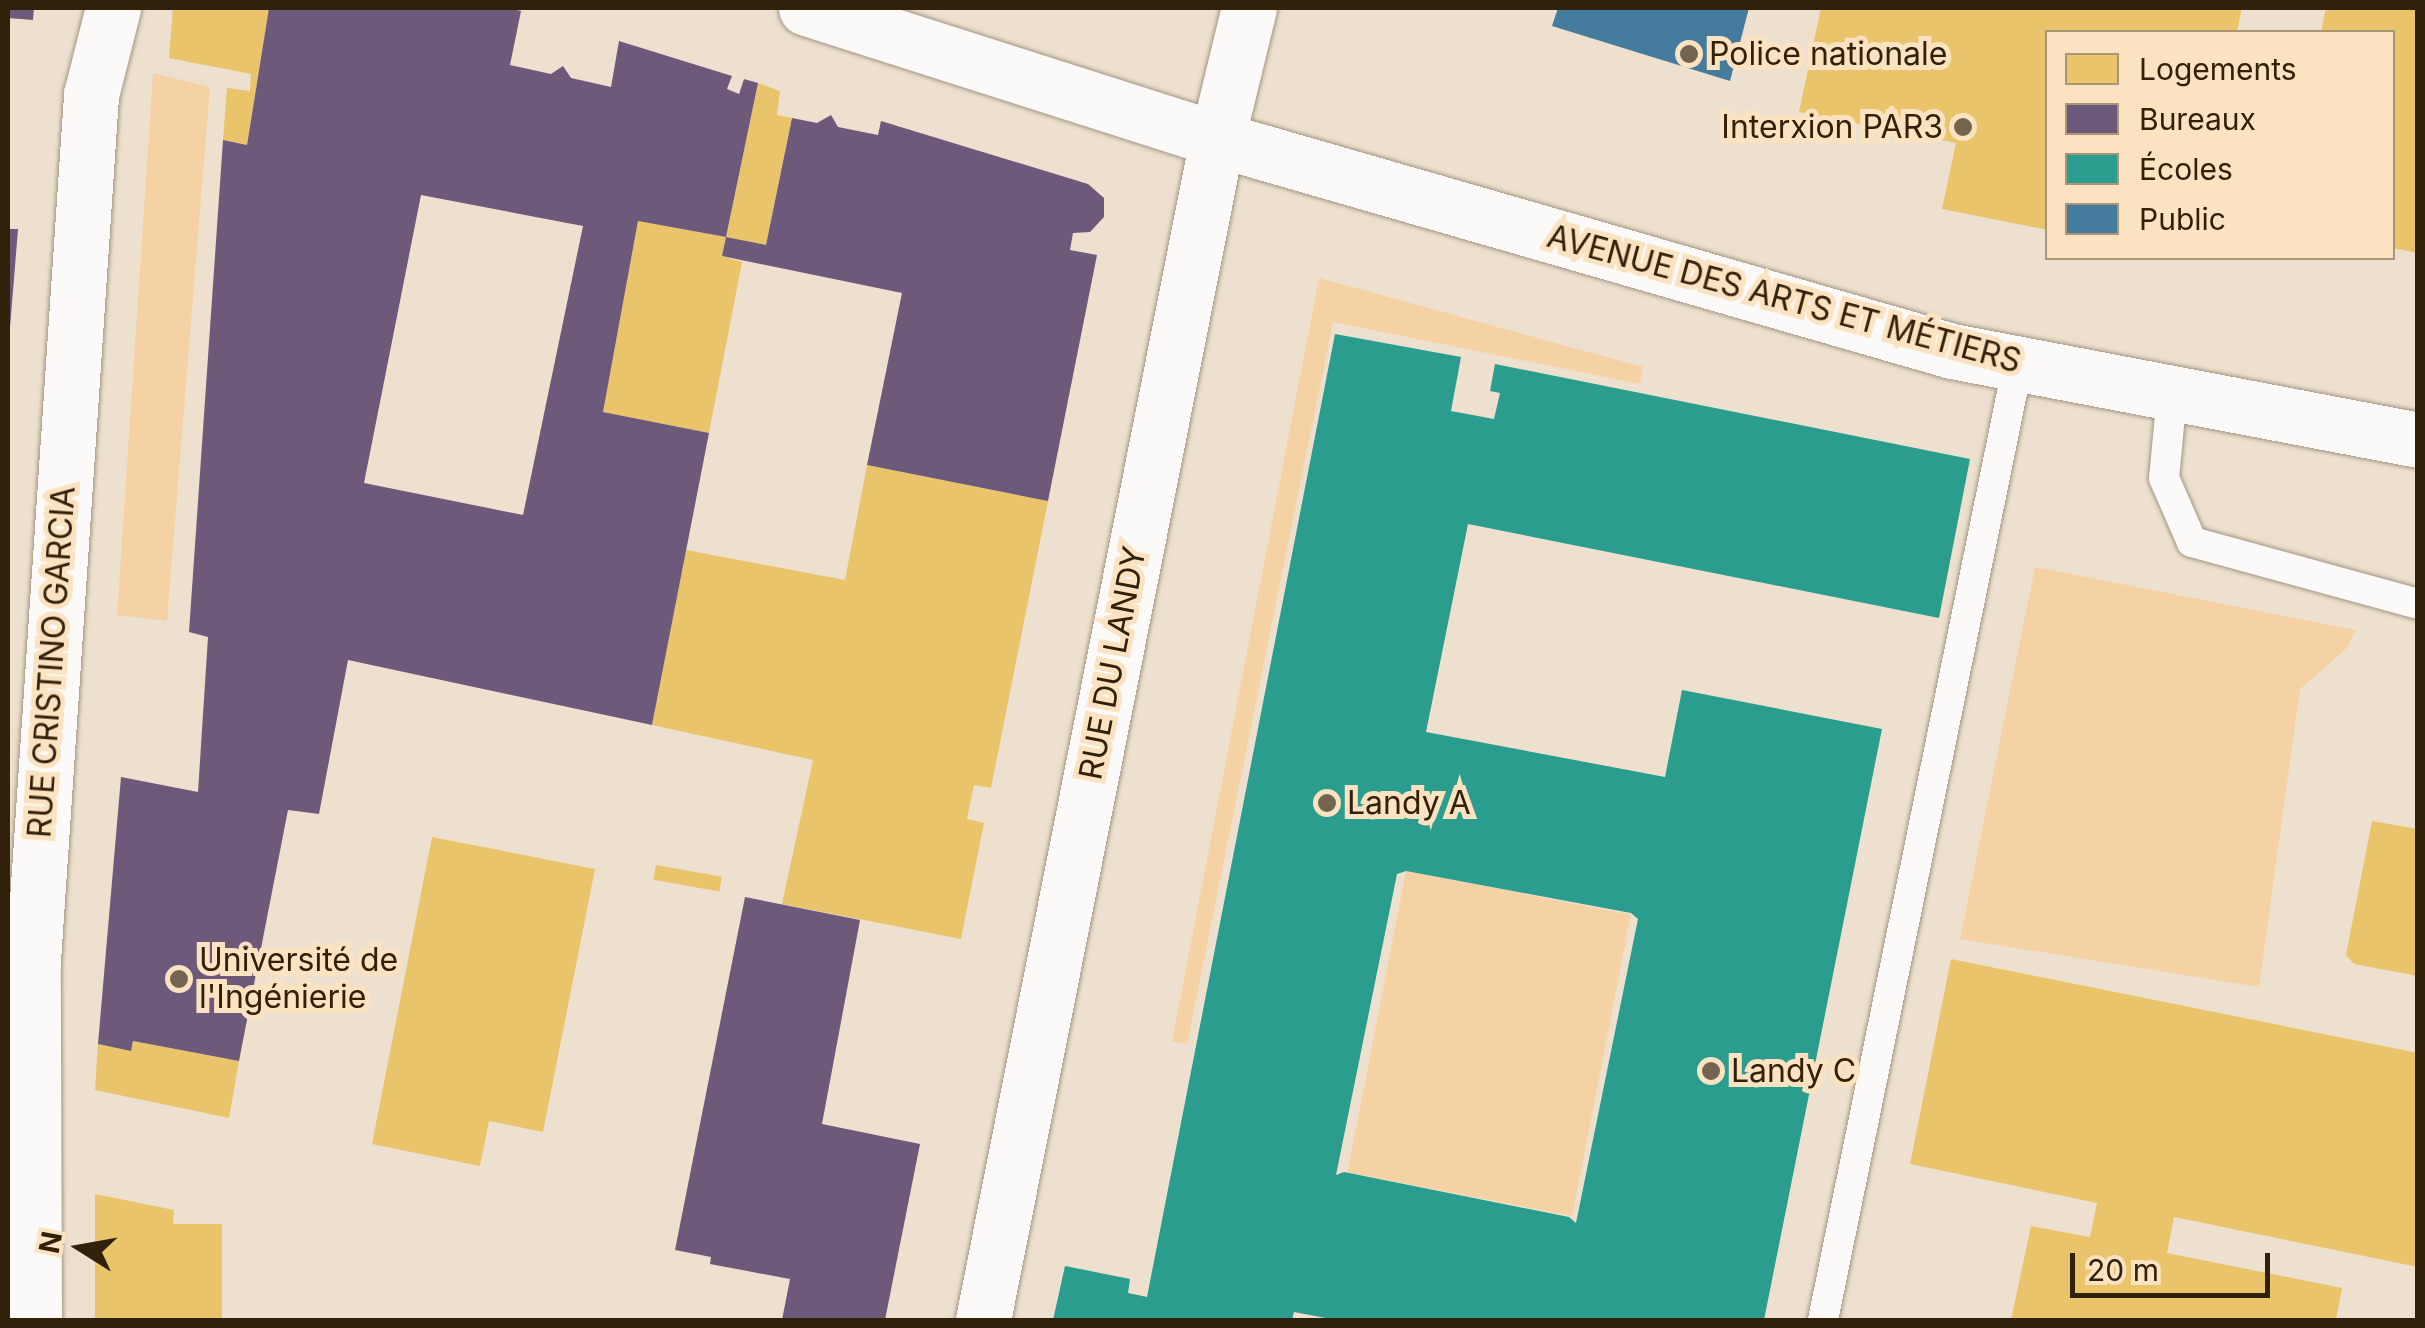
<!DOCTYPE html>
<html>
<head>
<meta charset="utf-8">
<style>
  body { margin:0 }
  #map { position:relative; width:2425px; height:1328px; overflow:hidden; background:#eee0ce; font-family:Inter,sans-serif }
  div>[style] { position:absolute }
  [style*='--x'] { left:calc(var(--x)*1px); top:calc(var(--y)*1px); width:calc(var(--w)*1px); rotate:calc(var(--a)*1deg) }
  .green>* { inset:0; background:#f5d2a3; transform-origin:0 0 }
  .homes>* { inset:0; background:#e9c46a; transform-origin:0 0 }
  .offices>* { inset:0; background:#6d597a }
  .schools>* { inset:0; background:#2a9d8f }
  .public>* { inset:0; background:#457b9d }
  .roads { filter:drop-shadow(0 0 2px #a29583) drop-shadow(0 0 2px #a29583) }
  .lane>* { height:30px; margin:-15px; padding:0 15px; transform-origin:15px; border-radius:15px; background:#fcfaf8 }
  .street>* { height:55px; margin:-27.5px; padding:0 27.5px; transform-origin:27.5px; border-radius:27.5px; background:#fcfaf8 }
  .secondary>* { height:55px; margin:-27.5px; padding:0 27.5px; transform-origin:27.5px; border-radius:27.5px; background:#fcfaf8 }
  .dots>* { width:28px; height:28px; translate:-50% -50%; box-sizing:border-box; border:5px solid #fbe2c1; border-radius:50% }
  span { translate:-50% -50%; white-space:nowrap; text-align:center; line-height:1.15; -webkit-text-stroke:10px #fbe2c1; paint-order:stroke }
  .poi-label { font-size:32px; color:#31210a }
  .left { translate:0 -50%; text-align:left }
  .right { translate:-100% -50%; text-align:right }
  .street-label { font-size:32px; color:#31210a }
  .frame { position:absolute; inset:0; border:10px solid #31210a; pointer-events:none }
  .legend { position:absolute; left:2045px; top:30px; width:350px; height:230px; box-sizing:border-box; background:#fbe2c1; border:2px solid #aa9578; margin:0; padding:12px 18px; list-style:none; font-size:30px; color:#31210a }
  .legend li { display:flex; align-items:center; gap:20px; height:50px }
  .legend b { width:50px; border:2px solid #aa9578 }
  .north { position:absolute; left:30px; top:1198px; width:100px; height:100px; -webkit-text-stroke:8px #fbe2c1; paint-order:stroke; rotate:281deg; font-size:28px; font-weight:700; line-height:40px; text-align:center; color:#31210a }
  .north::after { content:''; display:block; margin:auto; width:35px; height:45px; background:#31210a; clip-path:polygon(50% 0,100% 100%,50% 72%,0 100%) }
  .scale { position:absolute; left:2070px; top:1253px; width:200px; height:45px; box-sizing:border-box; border:5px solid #31210a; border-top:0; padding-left:12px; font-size:30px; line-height:35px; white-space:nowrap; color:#31210a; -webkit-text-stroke:8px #fbe2c1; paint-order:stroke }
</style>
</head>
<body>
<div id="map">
  <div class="green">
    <div style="clip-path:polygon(153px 73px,210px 87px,167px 621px,117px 615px)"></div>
    <div style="clip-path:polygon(1319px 278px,1643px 367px,1640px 384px,1333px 322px,1187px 1044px,1172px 1041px)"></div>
    <div style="clip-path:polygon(2035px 567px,2356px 630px,2347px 648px,2300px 689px,2259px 987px,1960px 939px)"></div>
    <div style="left:1406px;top:871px;width:229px;height:307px;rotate:11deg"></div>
  </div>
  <div class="homes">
    <div style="clip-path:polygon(173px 8px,269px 8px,247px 145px,223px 140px,227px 88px,250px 91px,251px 74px,169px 58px)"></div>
    <div style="clip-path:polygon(1821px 8px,2242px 8px,2237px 32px,2048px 32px,2048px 230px,1942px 209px,1956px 143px,1799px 112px)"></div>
    <div style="clip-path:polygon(2326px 8px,2418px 8px,2418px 253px,2392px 248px,2392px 32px,2321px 32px)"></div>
    <div style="clip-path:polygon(758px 83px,780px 91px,777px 115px,792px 118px,766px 245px,726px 237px)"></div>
    <div style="clip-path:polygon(638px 221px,726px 237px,722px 256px,742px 262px,709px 433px,603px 412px)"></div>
    <div style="clip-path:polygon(867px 465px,1048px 501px,991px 788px,974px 785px,967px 819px,984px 823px,961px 939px,782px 904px,813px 760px,652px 725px,686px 550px,845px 580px)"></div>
    <div style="clip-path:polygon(2372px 821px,2418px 829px,2418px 976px,2354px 964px,2346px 955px)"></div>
    <div style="clip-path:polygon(432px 837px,595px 869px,543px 1132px,489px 1121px,480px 1166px,372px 1144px)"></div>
    <div style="left:656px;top:865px;width:67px;height:15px;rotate:10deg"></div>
    <div style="clip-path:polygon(1951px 959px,2418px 1053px,2418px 1267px,2174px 1217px,2167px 1253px,2342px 1288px,2336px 1320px,2011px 1320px,2031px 1226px,2090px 1237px,2097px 1203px,1910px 1164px)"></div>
    <div style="clip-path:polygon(133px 1041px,239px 1061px,229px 1118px,95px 1090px,98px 1044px,131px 1051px)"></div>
    <div style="clip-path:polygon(95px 1194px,174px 1210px,173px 1224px,222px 1224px,222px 1320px,95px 1320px)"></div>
  </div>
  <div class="offices">
    <div style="clip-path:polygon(8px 8px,34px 8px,33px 20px,8px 18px)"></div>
    <div style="clip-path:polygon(evenodd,269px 8px,509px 8px,521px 11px,510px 65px,551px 74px,563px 66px,571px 78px,611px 87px,619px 41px,732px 76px,727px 89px,739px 94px,744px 79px,758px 83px,726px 237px,638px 221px,603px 412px,709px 433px,652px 725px,348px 660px,319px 814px,288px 810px,239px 1061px,133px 1041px,131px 1051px,98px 1044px,121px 777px,198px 792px,208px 637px,189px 632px,223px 140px,247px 145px,269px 8px,421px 195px,583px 226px,523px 515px,364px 483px,421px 195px)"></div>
    <div style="clip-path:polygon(831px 115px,838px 127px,878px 135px,881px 121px,1088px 184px,1104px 198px,1104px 217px,1090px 232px,1073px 233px,1070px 250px,1097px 255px,1048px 501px,867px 465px,902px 293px,722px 256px,726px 237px,766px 245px,792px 118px,817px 123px)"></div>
    <div style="clip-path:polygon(8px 229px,18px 229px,10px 328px,8px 328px)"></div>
    <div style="clip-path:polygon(745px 897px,860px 920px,822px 1124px,920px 1144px,885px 1320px,782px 1320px,790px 1279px,710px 1264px,711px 1257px,675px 1250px)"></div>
  </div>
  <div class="schools">
    <div style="clip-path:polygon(evenodd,1335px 334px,1461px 357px,1451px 411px,1494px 419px,1500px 393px,1490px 391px,1495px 364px,1970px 459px,1939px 618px,1468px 524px,1426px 732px,1665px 777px,1682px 690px,1882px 729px,1764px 1320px,1336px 1320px,1294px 1312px,1292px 1320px,1053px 1320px,1065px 1266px,1130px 1279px,1128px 1293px,1147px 1297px,1335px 334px,1406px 871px,1631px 913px,1638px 919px,1576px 1223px,1569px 1217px,1344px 1172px,1336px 1175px,1397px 874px,1406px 871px)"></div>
  </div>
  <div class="public">
    <div style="clip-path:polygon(1558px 8px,1749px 8px,1730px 81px,1552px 26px)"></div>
  </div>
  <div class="roads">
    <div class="lane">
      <div style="--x:2172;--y:394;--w:84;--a:95.4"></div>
      <div style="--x:2164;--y:478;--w:70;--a:66.4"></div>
      <div style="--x:2192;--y:542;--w:234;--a:15.3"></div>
      <div style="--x:1823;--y:1320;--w:977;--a:-78.48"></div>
    </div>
    <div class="street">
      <div style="--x:1217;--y:139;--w:765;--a:16.09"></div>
      <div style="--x:1952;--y:351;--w:474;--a:10.8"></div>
    </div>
    <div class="secondary">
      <div style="--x:806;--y:8;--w:431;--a:17.7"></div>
      <div style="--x:34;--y:1320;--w:360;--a:-90.2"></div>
      <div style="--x:33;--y:960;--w:867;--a:-86.16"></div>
      <div style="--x:91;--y:95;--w:90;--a:-75.8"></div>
      <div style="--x:983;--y:1320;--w:1204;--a:-78.79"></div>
      <div style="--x:1217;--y:139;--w:135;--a:-76.3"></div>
    </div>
  </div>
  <div class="dots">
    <div style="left:1689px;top:54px;background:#73644f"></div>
    <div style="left:1963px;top:127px;background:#73644f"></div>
    <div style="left:1327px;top:803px;background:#73644f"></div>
    <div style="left:179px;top:979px;background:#73644f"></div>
    <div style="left:1711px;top:1071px;background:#73644f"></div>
  </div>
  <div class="poi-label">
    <span class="left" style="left:1709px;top:54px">Police nationale</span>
    <span class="right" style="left:1943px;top:127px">Interxion PAR3</span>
    <span class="left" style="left:1347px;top:803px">Landy A</span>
    <span class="left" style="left:199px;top:979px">Université de<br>l'Ingénierie</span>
    <span class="left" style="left:1731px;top:1071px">Landy C</span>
  </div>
  <div class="street-label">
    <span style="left:1784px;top:299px;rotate:15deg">AVENUE DES ARTS ET MÉTIERS</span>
    <span style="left:52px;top:662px;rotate:-86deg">RUE CRISTINO GARCIA</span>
    <span style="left:1113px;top:663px;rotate:-79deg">RUE DU LANDY</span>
  </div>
  <div class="frame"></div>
  <ul class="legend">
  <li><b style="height:28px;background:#e9c46a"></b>Logements</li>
  <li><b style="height:28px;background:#6d597a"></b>Bureaux</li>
  <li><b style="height:28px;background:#2a9d8f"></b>Écoles</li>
  <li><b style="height:28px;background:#457b9d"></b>Public</li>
  </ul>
  <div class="north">N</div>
  <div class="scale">20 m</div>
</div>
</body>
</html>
